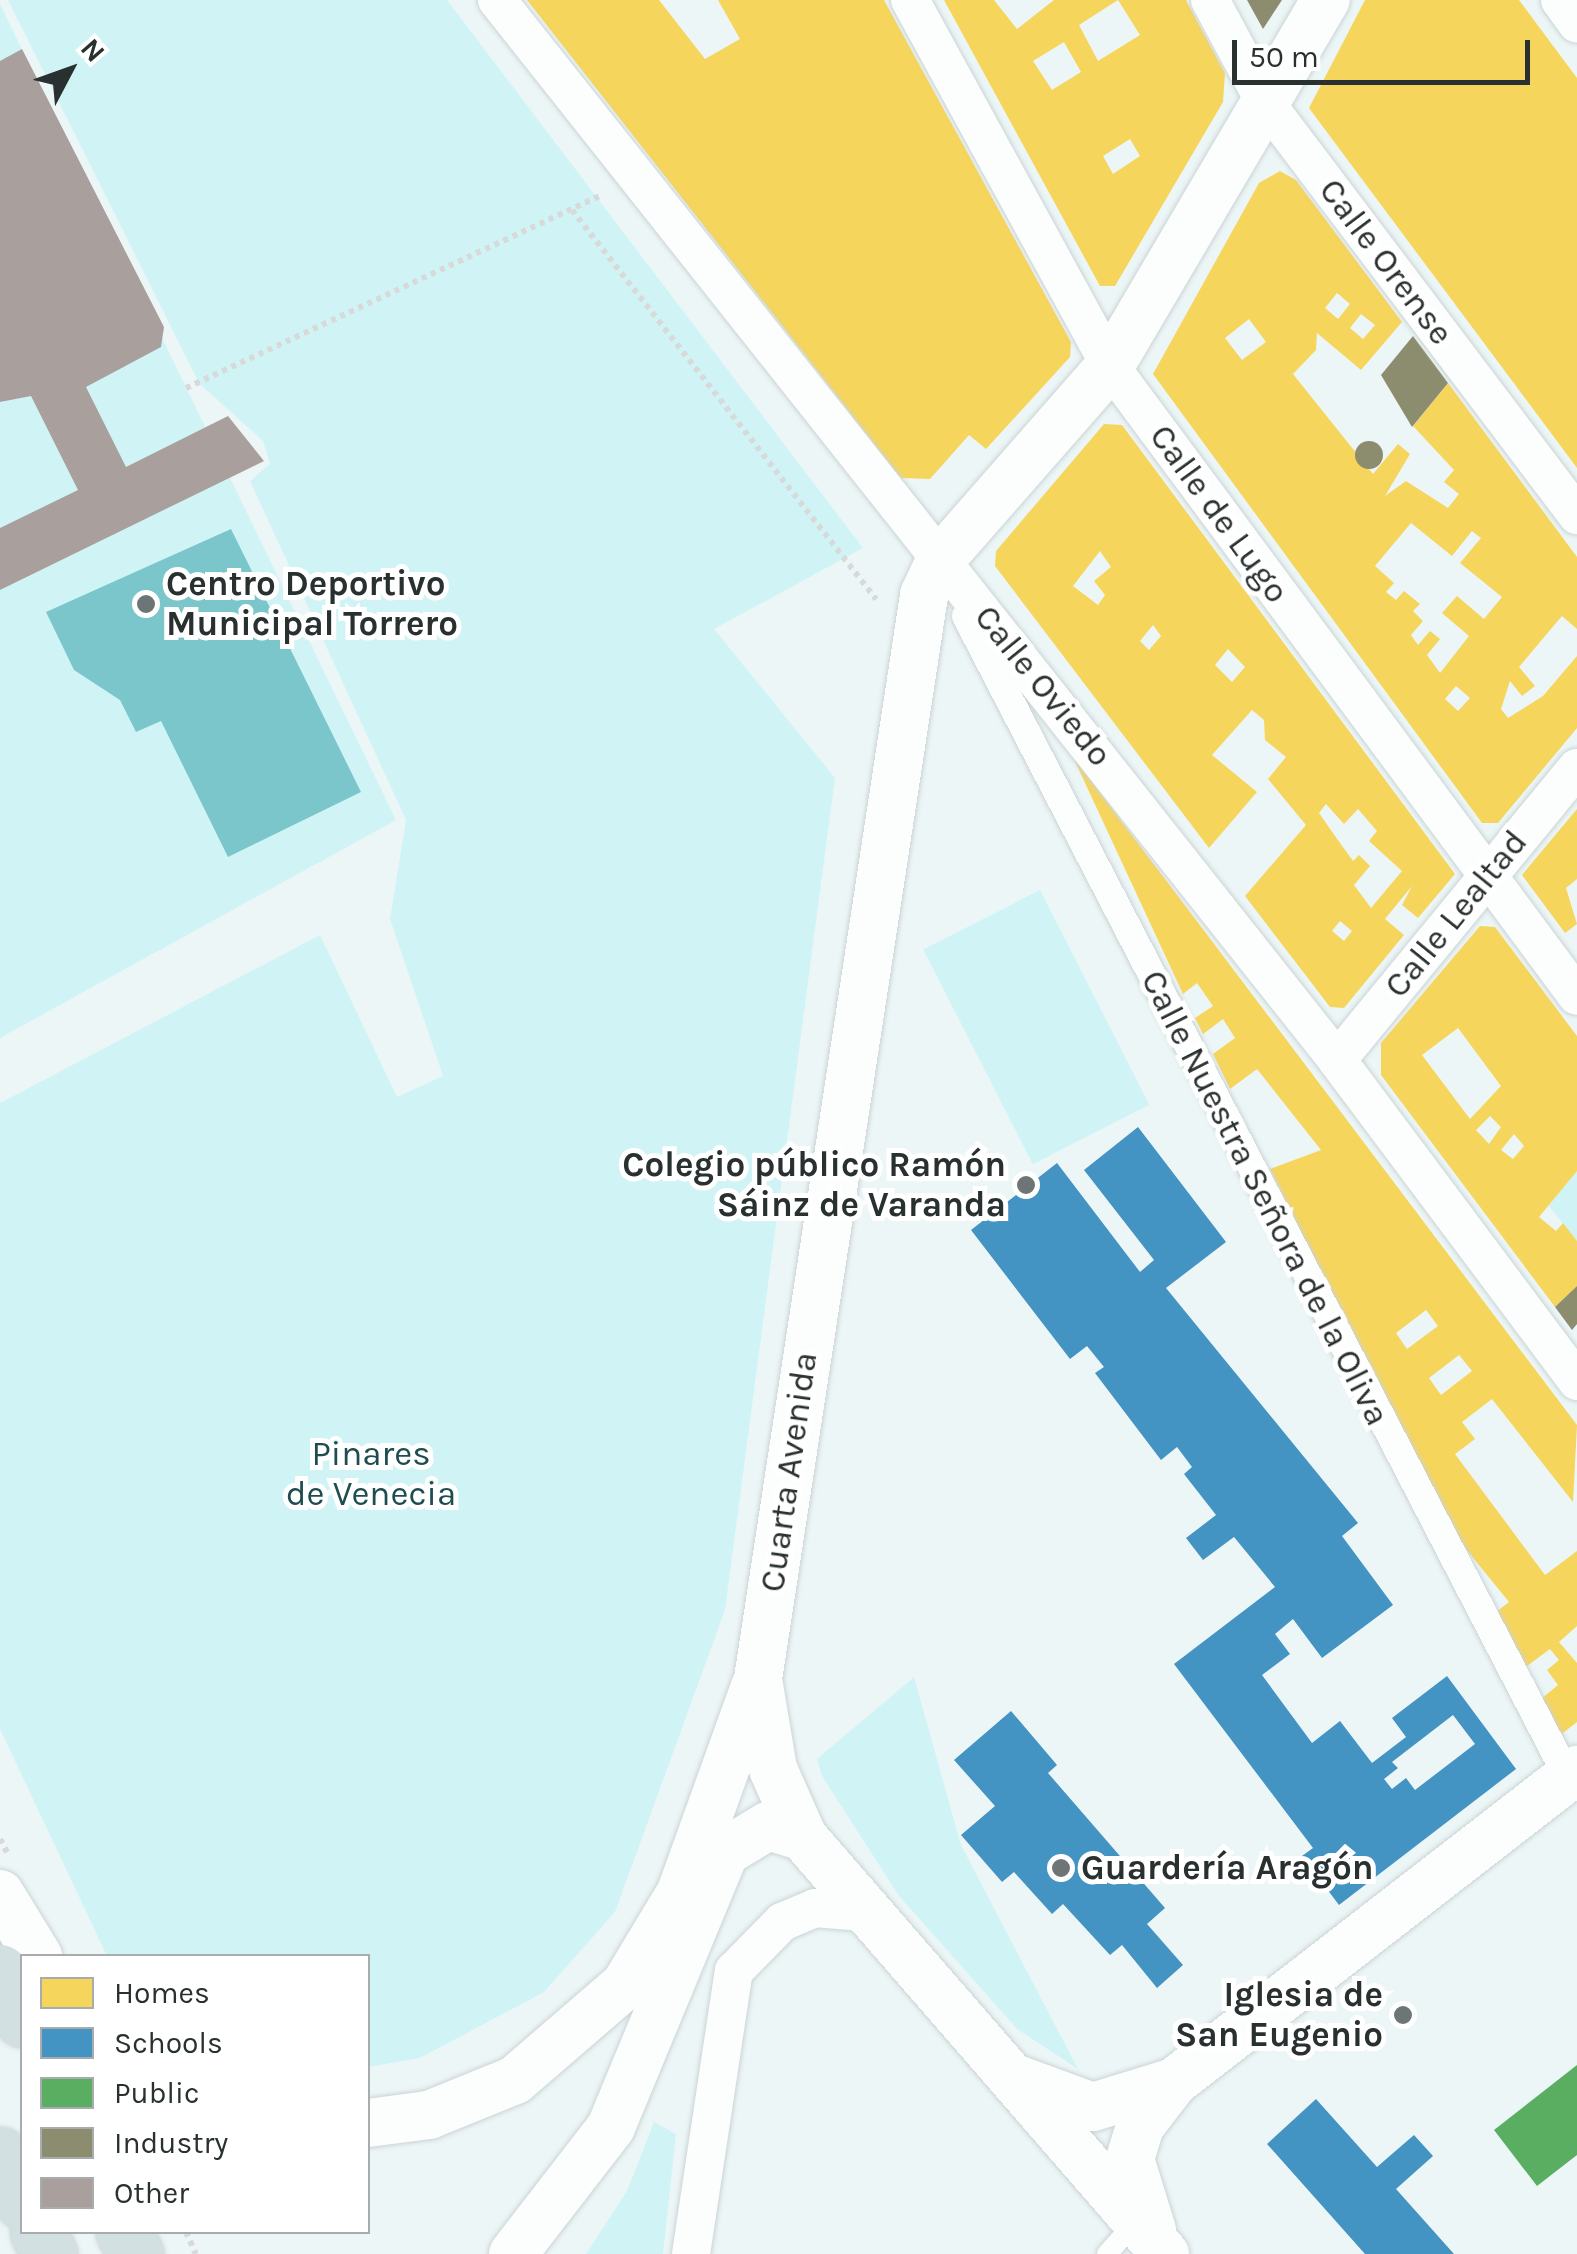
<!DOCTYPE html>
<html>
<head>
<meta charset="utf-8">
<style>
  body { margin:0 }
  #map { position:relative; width:1577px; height:2254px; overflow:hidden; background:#ecf6f7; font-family:Karla,sans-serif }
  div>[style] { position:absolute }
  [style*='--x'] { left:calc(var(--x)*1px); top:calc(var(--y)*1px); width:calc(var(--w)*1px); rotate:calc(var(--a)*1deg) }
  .green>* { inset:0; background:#d0f4f6; transform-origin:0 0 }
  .water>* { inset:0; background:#7ac6cb }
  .homes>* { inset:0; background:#f6d55c }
  .schools>* { inset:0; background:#4393c3 }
  .public>* { inset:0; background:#5aae61 }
  .industry>* { inset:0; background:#8c8c6e }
  .round { border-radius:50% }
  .building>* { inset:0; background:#a9a09e }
  .path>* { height:6px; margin-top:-3px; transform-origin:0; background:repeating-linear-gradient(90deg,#d8dada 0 5px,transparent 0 10px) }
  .roads { filter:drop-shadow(0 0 2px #ccd3d4) drop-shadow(0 0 2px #ccd3d4) }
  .service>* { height:20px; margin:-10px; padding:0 10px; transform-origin:10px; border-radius:10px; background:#fcfefe }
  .pedestrian>* { height:28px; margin:-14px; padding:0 14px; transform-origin:14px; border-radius:14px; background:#fcfefe }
  .minor>* { height:38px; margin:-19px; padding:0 19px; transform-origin:19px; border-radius:19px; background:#fcfefe }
  .tertiary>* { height:48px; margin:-24px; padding:0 24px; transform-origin:24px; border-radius:24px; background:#fcfefe }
  .trunk>* { height:55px; margin:-27.5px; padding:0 27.5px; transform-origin:27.5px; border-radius:27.5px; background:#d2e0e2 }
  .dots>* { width:28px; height:28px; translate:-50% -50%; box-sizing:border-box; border:5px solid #fff; border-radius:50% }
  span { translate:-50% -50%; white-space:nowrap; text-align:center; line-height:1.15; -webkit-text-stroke:10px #fff; paint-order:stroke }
  .street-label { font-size:35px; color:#293030 }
  .poi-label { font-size:35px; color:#293030; font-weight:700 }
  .left { translate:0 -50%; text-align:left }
  .right { translate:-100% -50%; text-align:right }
  .park-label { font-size:35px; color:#1e4d4f }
  .legend { position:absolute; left:20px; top:1954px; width:350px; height:280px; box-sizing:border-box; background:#fff; border:2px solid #a9acac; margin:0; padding:12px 18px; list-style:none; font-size:30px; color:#293030 }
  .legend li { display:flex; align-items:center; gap:20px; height:50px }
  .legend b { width:50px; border:2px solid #a9acac }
  .north { position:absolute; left:20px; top:20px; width:100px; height:100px; -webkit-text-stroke:8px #fff; paint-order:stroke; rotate:49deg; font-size:28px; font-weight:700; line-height:40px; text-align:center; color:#293030 }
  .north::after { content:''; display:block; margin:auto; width:35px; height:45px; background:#293030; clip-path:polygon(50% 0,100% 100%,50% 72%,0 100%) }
  .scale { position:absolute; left:1232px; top:40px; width:298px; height:45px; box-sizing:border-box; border:5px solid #293030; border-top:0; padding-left:12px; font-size:30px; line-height:35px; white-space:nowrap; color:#293030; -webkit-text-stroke:8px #fff; paint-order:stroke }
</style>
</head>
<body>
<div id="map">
  <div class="green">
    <div style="clip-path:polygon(8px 0,447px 0,863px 548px,714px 629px,835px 778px,725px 1610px,615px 1912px,544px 1992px,420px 2058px,368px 2067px,368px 1956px,107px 1956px,0 1729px,0 1103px,320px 935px,397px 1097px,443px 1076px,390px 919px,406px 820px,250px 481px,270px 464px,263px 441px,199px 383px)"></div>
    <div style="clip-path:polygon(0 4px,396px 820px,0 1038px)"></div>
    <div style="left:1040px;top:890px;width:241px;height:131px;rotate:63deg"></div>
    <div style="clip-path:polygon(1577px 1171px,1577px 1241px,1548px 1205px)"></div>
    <div style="clip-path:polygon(914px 1677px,961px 1845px,1078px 2069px,1017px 2029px,899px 1896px,822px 1776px,817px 1759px)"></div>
    <div style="clip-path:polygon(654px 2122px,676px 2134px,663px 2254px,586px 2254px,627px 2191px)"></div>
  </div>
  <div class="water">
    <div style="clip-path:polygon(231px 529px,361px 792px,228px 857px,161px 721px,136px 732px,120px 700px,74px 670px,46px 612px)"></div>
  </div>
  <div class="homes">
    <div style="clip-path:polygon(527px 0,659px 0,705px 59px,740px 39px,718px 0,884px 0,1071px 342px,1070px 357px,986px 449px,969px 435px,930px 479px,901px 478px)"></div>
    <div style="clip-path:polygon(evenodd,944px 0,994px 0,1017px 29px,1054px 0,1186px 0,1225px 73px,1223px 102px,1115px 286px,1100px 286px,944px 0,1118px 0,1140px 35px,1098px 61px,1079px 25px,1118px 0,944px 0,1064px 42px,1081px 72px,1052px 90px,1033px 61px,1064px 42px,944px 0,1130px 139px,1140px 156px,1113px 174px,1103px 156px,1130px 139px)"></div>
    <div style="clip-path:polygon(1365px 0,1519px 0,1577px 78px,1577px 468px,1309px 108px)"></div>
    <div style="clip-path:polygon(evenodd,1280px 171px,1296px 180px,1402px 322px,1361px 370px,1317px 333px,1316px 350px,1293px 374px,1373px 474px,1398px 444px,1410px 454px,1385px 496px,1406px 481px,1448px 508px,1459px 494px,1444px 482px,1454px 470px,1413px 426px,1448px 383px,1577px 557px,1577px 629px,1562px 616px,1519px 667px,1535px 686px,1522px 696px,1510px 681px,1501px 709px,1508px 718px,1543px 696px,1577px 656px,1577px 728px,1498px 823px,1482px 823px,1153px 374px,1259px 183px,1280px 171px,1337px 293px,1350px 304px,1338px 319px,1325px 308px,1337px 293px,1280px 171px,1361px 314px,1375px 325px,1363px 339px,1350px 328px,1361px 314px,1280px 171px,1249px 319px,1266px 342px,1242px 360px,1225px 338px,1249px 319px,1280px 171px,1411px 523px,1452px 556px,1472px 531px,1481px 538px,1460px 563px,1502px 597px,1484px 619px,1457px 596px,1442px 613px,1469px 636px,1440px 673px,1427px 655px,1440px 639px,1430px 631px,1418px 645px,1411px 635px,1423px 621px,1413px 611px,1420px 604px,1404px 591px,1396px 600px,1386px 592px,1394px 583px,1375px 566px,1411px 523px,1280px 171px,1456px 686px,1470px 698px,1458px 711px,1445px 699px,1456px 686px)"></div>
    <div style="clip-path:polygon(evenodd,1104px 424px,1122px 425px,1455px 874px,1418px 918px,1402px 905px,1412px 886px,1398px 903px,1385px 919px,1404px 935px,1344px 1008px,1330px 1007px,1245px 896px,1306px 825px,1268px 779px,1286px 757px,1265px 740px,1264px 720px,1252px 710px,1212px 755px,1257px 792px,1209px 848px,995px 566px,996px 551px,1104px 424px,1100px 551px,1111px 567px,1094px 581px,1105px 595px,1098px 605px,1073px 586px,1100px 551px,1104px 424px,1153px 625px,1161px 636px,1149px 650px,1140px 641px,1153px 625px,1104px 424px,1228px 649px,1245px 667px,1232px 682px,1215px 665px,1228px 649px,1104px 424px,1326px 804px,1344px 824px,1358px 809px,1377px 831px,1369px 841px,1402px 871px,1371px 908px,1354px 885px,1370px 866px,1359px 855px,1353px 861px,1335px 836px,1319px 813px,1326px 804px,1104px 424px,1340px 921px,1352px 931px,1344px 941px,1332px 931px,1340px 921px)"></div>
    <div style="clip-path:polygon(evenodd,1073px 757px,1577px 1425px,1573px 1502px,1492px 1399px,1462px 1422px,1475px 1439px,1455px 1454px,1545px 1575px,1577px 1551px,1577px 1626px,1559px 1642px,1577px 1663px,1577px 1722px,1554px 1740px,1535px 1704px,1558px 1685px,1547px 1670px,1559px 1660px,1550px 1649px,1519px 1672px,1491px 1616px,1509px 1602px,1444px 1522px,1270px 1169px,1321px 1150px,1257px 1069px,1230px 1089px,1213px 1054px,1235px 1038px,1223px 1019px,1203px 1034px,1195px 1018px,1213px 1006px,1197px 983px,1183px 994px,1073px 757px,1426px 1310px,1438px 1326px,1407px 1349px,1396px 1333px,1426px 1310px,1073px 757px,1459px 1355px,1472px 1371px,1441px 1395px,1429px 1378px,1459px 1355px)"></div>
    <div style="clip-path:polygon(1577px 809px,1577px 879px,1566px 888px,1577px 924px,1565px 933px,1522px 875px)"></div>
    <div style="clip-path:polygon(evenodd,1480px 926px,1495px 927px,1577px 1036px,1577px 1171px,1539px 1217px,1556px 1231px,1563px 1223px,1577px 1241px,1577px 1286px,1555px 1307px,1381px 1075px,1381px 1043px,1480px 926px,1458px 1028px,1501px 1086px,1470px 1119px,1422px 1055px,1458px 1028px,1480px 926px,1490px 1116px,1501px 1127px,1489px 1144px,1476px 1130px,1490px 1116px,1480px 926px,1514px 1134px,1524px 1146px,1513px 1159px,1501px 1150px,1514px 1134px)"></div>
  </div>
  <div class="schools">
    <div style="clip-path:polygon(evenodd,1138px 1127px,1226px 1242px,1166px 1288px,1358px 1523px,1342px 1536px,1393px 1605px,1322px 1658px,1293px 1619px,1275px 1634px,1290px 1654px,1262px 1675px,1312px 1743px,1340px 1721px,1372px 1763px,1406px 1737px,1392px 1718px,1447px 1676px,1516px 1769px,1339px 1905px,1302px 1856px,1313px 1848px,1174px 1664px,1275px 1587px,1234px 1537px,1203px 1560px,1186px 1538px,1216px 1515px,1184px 1474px,1192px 1467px,1177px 1447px,1161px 1460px,1095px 1373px,1104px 1367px,1087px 1346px,1070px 1359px,971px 1230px,1057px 1163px,1140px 1272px,1154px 1260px,1084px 1170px,1138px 1127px,1453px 1715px,1475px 1744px,1415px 1790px,1406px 1778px,1392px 1789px,1384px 1779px,1398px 1768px,1392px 1762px,1453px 1715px)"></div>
    <div style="clip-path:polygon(1011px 1711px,1057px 1765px,1048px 1773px,1165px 1908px,1147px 1924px,1183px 1965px,1157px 1988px,1122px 1945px,1110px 1955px,1063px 1904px,1052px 1914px,1014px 1872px,1002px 1882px,961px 1835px,995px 1806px,954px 1760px)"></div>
    <div style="clip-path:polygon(1316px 2099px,1377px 2167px,1414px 2135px,1433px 2156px,1396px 2189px,1454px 2254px,1365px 2254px,1267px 2144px)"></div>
  </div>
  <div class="public">
    <div style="clip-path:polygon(1577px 2065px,1577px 2155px,1537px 2186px,1494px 2130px)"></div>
  </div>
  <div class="industry">
    <div style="clip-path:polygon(1247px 0,1282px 0,1263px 29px)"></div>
    <div style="clip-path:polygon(1413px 336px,1448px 383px,1412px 427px,1381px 375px)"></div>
    <div class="round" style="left:1355px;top:441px;width:28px;height:28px"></div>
    <div style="clip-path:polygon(1577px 1286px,1577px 1324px,1572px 1330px,1555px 1307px)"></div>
  </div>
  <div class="building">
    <div style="clip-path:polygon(22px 49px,164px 327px,161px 347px,86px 387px,126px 467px,228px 416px,264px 461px,0 590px,0 528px,78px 490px,31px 396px,0 402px,0 61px)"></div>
  </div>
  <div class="path">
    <div style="--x:572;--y:210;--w:494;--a:52"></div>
    <div style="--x:186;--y:388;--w:459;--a:-24.9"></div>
    <div style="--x:0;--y:1839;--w:15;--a:62"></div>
    <div style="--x:186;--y:2232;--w:24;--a:66"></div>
  </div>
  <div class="roads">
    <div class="service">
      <div style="--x:1107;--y:2254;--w:40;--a:-48"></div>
    </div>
    <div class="pedestrian">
      <div style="--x:966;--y:616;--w:1319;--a:62.6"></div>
    </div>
    <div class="minor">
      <div style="--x:497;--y:0;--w:1352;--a:51.6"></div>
      <div style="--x:1337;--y:1060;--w:401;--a:53.2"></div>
      <div style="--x:910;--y:0;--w:417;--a:61.3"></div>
      <div style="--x:1110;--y:366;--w:784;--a:53.45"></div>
      <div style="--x:1210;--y:0;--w:116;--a:61.7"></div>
      <div style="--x:1265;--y:102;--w:518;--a:52.93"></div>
      <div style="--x:1560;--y:0;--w:29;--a:54"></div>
      <div style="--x:1337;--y:1060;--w:378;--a:-50.6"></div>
      <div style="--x:691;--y:2254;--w:286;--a:-81.4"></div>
      <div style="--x:734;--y:1971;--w:69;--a:-45.6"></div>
      <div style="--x:782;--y:1922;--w:36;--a:-23"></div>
      <div style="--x:815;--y:1908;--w:48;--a:4.8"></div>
    </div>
    <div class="tertiary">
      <div style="--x:0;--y:1894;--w:73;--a:58.5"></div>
      <div style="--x:1014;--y:2078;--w:84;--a:20.2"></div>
      <div style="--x:1093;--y:2107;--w:85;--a:-17.2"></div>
      <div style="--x:368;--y:2123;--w:62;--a:-7.5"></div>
      <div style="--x:429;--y:2115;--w:93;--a:-22.1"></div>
      <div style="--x:515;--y:2080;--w:145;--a:-40.8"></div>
      <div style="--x:625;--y:1985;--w:109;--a:-58.9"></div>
      <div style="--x:681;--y:1892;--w:218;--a:-70.2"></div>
      <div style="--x:1152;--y:2230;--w:74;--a:-107.2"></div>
      <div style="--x:1130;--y:2159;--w:34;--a:-73"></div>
      <div style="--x:1140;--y:2126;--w:56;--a:-52.3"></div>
      <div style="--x:1174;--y:2082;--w:510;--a:-37.75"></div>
      <div style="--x:513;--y:2254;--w:160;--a:-52.3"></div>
      <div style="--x:611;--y:2127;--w:298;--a:-67.5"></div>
      <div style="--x:725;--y:1852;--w:50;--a:-31.2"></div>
      <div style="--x:768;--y:1826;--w:37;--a:17"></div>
      <div style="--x:1165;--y:2254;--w:552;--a:-130.96"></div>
      <div style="--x:803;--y:1837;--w:74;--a:-113.8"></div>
      <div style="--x:773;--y:1769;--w:91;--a:-99.5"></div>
      <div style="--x:758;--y:1679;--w:1097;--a:-81.29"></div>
      <div style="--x:924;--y:595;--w:40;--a:-65"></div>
      <div style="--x:941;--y:559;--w:257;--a:-48.8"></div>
      <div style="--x:1110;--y:366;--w:425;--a:-59.5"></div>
    </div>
    <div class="trunk">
      <div style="--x:0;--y:1972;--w:52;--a:64.9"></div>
      <div style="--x:0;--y:2155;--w:51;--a:64.4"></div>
      <div style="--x:38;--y:2232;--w:25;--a:63"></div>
      <div style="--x:124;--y:2232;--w:25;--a:63"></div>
    </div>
  </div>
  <div class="dots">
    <div style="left:146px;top:604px;background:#6d7576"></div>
    <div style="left:1026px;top:1185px;background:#6d7576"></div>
    <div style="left:1061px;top:1868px;background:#6d7576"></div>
    <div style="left:1403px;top:2015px;background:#6d7576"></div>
  </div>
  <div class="street-label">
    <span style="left:1386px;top:262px;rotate:53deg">Calle Orense</span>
    <span style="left:1219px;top:514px;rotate:54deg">Calle de Lugo</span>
    <span style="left:1043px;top:686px;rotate:51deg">Calle Oviedo</span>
    <span style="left:1456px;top:914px;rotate:-51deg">Calle Lealtad</span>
    <span style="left:1265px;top:1198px;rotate:63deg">Calle Nuestra Señora de la Oliva</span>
    <span style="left:789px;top:1472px;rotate:-82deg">Cuarta Avenida</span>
  </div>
  <div class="poi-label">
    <span class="left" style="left:166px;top:604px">Centro Deportivo<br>Municipal Torrero</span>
    <span class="right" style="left:1006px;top:1185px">Colegio público Ramón<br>Sáinz de Varanda</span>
    <span class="left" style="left:1081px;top:1868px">Guardería Aragón</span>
    <span class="right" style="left:1383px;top:2015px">Iglesia de<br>San Eugenio</span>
  </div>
  <div class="park-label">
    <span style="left:371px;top:1474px">Pinares<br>de Venecia</span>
  </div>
  <ul class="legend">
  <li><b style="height:28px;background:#f6d55c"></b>Homes</li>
  <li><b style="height:28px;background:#4393c3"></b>Schools</li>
  <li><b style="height:28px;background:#5aae61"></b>Public</li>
  <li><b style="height:28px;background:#8c8c6e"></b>Industry</li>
  <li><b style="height:28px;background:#a9a09e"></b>Other</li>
  </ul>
  <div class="north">N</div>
  <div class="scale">50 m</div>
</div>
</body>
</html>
